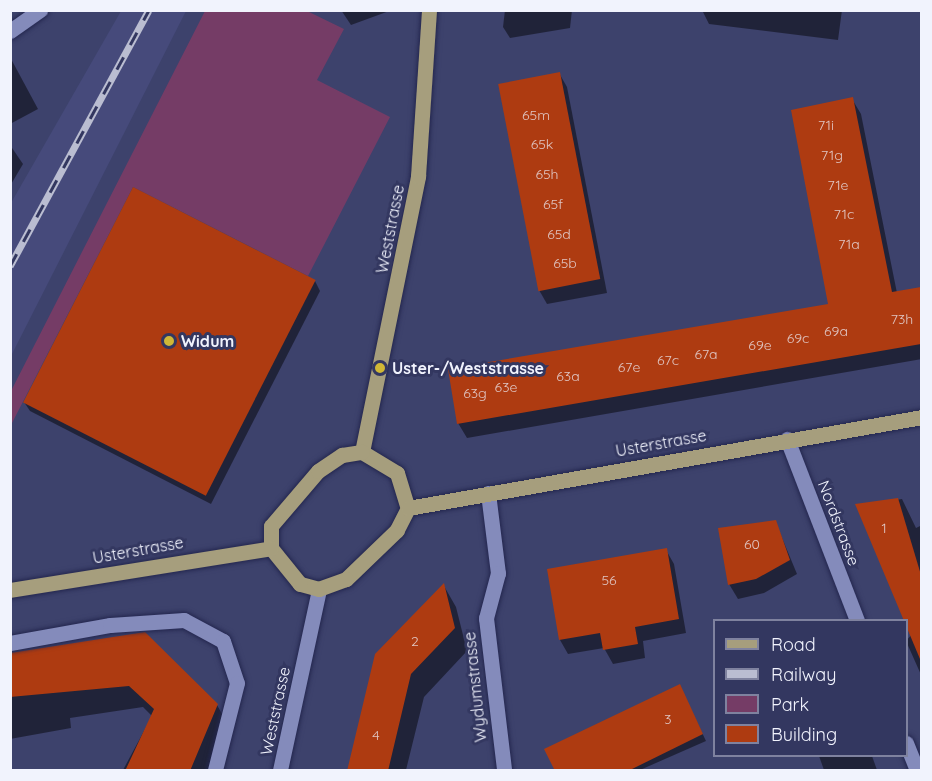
<!DOCTYPE html>
<html>
<head>
<meta charset="utf-8">
<style>
  body { margin:0 }
  #map { position:relative; width:932px; height:781px; overflow:hidden; background:#3d426c; font-family:Quicksand,sans-serif }
  div>[style] { position:absolute }
  [style*='--x'] { left:calc(var(--x)*1px); top:calc(var(--y)*1px); width:calc(var(--w)*1px); rotate:calc(var(--a)*1deg) }
  .built>* { inset:0; background:#464a7b }
  .green>* { inset:0; background:#753c66 }
  .shadow>* { inset:0; background:#0007 }
  .building>* { inset:0; background:#ae3b11; transform-origin:0 0 }
  .roads { filter:drop-shadow(0 0 2px #24274f) drop-shadow(0 0 2px #24274f) }
  .minor>* { height:15px; margin:-7.5px; padding:0 7.5px; transform-origin:7.5px; border-radius:7.5px; background:#848bbb }
  .major>* { height:15px; margin:-7.5px; padding:0 7.5px; transform-origin:7.5px; border-radius:7.5px; background:#a69e7d }
  .rail>* { height:7px; margin-top:-3.5px; transform-origin:0; background:repeating-linear-gradient(90deg,#333760 0 14px,#babdd1 0 28px); box-sizing:border-box; border-block:2px solid #babdd1 }
  .dots>* { width:16px; height:16px; translate:-50% -50%; box-sizing:border-box; border:3px solid #333760; border-radius:50% }
  span { translate:-50% -50%; white-space:nowrap; text-align:center; line-height:1.15; -webkit-text-stroke:6px #333760; paint-order:stroke }
  .number-label { font-size:14px; color:#e0c5c2 }
  .number-label span { -webkit-text-stroke-width:0 }
  .street-label { font-size:16px; color:#f1f3fd }
  .poi-label { font-size:16px; color:#f1f3fd; font-weight:700 }
  .left { translate:0 -50%; text-align:left }
  .frame { position:absolute; inset:0; border:12px solid #f1f3fd; pointer-events:none }
  .legend { position:absolute; left:713px; top:619px; width:195px; height:138px; box-sizing:border-box; background:#333760; border:2px solid #7f829f; margin:0; padding:8px 10px; list-style:none; font-size:18px; color:#f1f3fd }
  .legend li { display:flex; align-items:center; gap:12px; height:30px }
  .legend b { width:30px; border:2px solid #7f829f }
</style>
</head>
<body>
<div id="map">
  <div class="built">
    <div style="clip-path:polygon(121px 11px,186px 11px,11px 356px,11px 203px)"></div>
  </div>
  <div class="green">
    <div style="clip-path:polygon(205px 11px,307px 11px,344px 29px,317px 80px,390px 117px,308px 276px,133px 187px,11px 425px,11px 391px)"></div>
  </div>
  <div class="shadow">
    <div style="clip-path:polygon(341px 10px,392px 10px,351px 25px)"></div>
    <div style="clip-path:polygon(505px 10px,572px 10px,570px 28px,510px 38px,503px 27px)"></div>
    <div style="clip-path:polygon(690px 10px,842px 10px,838px 40px,709px 24px,703px 12px)"></div>
    <div style="clip-path:polygon(10px 57px,38px 109px,10px 124px)"></div>
    <div style="clip-path:polygon(559px 73px,567px 87px,607px 293px,547px 304px,539px 290px)"></div>
    <div style="clip-path:polygon(852px 99px,861px 114px,897px 293px,922px 289px,922px 359px,467px 438px,458px 423px,830px 305px)"></div>
    <div style="clip-path:polygon(10px 145px,23px 164px,10px 186px)"></div>
    <div style="clip-path:polygon(315px 281px,320px 291px,211px 504px,30px 411px,24px 402px)"></div>
    <div style="clip-path:polygon(902px 499px,916px 528px,922px 525px,922px 677px,906px 641px,912px 634px,857px 506px)"></div>
    <div style="clip-path:polygon(775px 521px,797px 574px,764px 593px,738px 599px,729px 584px)"></div>
    <div style="clip-path:polygon(666px 550px,674px 564px,686px 633px,643px 641px,645px 658px,613px 664px,604px 648px,568px 654px,560px 640px,548px 571px)"></div>
    <div style="clip-path:polygon(444px 586px,456px 607px,467px 651px,424px 697px,406px 770px,348px 770px)"></div>
    <div style="clip-path:polygon(10px 656px,217px 705px,230px 728px,212px 770px,123px 770px,152px 716px,143px 707px,70px 718px,71px 728px,10px 739px)"></div>
    <div style="clip-path:polygon(683px 693px,706px 741px,640px 770px,556px 770px)"></div>
    <div style="clip-path:polygon(819px 756px,872px 756px,877px 770px,824px 770px)"></div>
  </div>
  <div class="building">
    <div style="left:560px;top:72px;width:211px;height:63px;rotate:79deg"></div>
    <div style="clip-path:polygon(853px 97px,892px 292px,921px 287px,921px 344px,457px 424px,448px 369px,828px 304px,791px 110px)"></div>
    <div style="left:133px;top:187px;width:205px;height:242px;rotate:27deg"></div>
    <div style="clip-path:polygon(898px 498px,921px 575px,920px 659px,855px 504px)"></div>
    <div style="clip-path:polygon(776px 520px,790px 560px,756px 579px,728px 585px,718px 528px)"></div>
    <div style="clip-path:polygon(667px 548px,679px 619px,635px 627px,638px 644px,603px 650px,600px 633px,559px 640px,547px 569px)"></div>
    <div style="clip-path:polygon(444px 583px,455px 628px,411px 674px,388px 771px,347px 771px,375px 654px)"></div>
    <div style="clip-path:polygon(145px 632px,218px 704px,190px 771px,125px 771px,154px 709px,129px 686px,10px 697px,10px 653px)"></div>
    <div style="clip-path:polygon(680px 684px,703px 734px,628px 771px,555px 771px,544px 749px)"></div>
  </div>
  <div class="roads">
    <div class="minor">
      <div style="--x:10;--y:31;--w:37;--a:-35"></div>
      <div style="--x:787;--y:439;--w:194;--a:68.9"></div>
      <div style="--x:488;--y:493;--w:81;--a:82.9"></div>
      <div style="--x:498;--y:573;--w:47;--a:104.9"></div>
      <div style="--x:486;--y:618;--w:153;--a:83.2"></div>
      <div style="--x:10;--y:643;--w:102;--a:-10.2"></div>
      <div style="--x:110;--y:625;--w:74;--a:-3.9"></div>
      <div style="--x:184;--y:620;--w:44;--a:28.3"></div>
      <div style="--x:223;--y:641;--w:44;--a:71.6"></div>
      <div style="--x:237;--y:683;--w:90;--a:104.2"></div>
      <div style="--x:906;--y:743;--w:29;--a:68"></div>
      <div style="--x:280;--y:770;--w:185;--a:-77.8"></div>
    </div>
    <div class="major">
      <div style="--x:362;--y:452;--w:282;--a:-78.5"></div>
      <div style="--x:418;--y:176;--w:166;--a:-86.2"></div>
      <div style="--x:362;--y:452;--w:41;--a:31"></div>
      <div style="--x:397;--y:473;--w:37;--a:73"></div>
      <div style="--x:408;--y:508;--w:25;--a:117"></div>
      <div style="--x:397;--y:530;--w:71;--a:136.1"></div>
      <div style="--x:346;--y:579;--w:29;--a:160"></div>
      <div style="--x:319;--y:589;--w:20;--a:-165"></div>
      <div style="--x:300;--y:584;--w:46;--a:-128.9"></div>
      <div style="--x:271;--y:548;--w:22;--a:-90"></div>
      <div style="--x:271;--y:526;--w:72;--a:-49.5"></div>
      <div style="--x:318;--y:471;--w:29;--a:-34"></div>
      <div style="--x:342;--y:455;--w:20;--a:-9"></div>
      <div style="--x:408;--y:508;--w:522;--a:-10.04"></div>
      <div style="--x:10;--y:590;--w:264;--a:-9.1"></div>
    </div>
  </div>
  <div class="rail">
    <div style="--x:10;--y:266;--w:291;--a:-61.5"></div>
  </div>
  <div class="dots">
    <div style="left:169px;top:341px;background:#d0b736"></div>
    <div style="left:380px;top:368px;background:#d0b736"></div>
  </div>
  <div class="number-label">
    <span style="left:536px;top:115px">65m</span>
    <span style="left:826px;top:125px">71i</span>
    <span style="left:542px;top:144px">65k</span>
    <span style="left:832px;top:155px">71g</span>
    <span style="left:547px;top:174px">65h</span>
    <span style="left:838px;top:185px">71e</span>
    <span style="left:553px;top:204px">65f</span>
    <span style="left:844px;top:214px">71c</span>
    <span style="left:559px;top:234px">65d</span>
    <span style="left:849px;top:244px">71a</span>
    <span style="left:565px;top:263px">65b</span>
    <span style="left:902px;top:319px">73h</span>
    <span style="left:836px;top:331px">69a</span>
    <span style="left:798px;top:338px">69c</span>
    <span style="left:760px;top:345px">69e</span>
    <span style="left:706px;top:354px">67a</span>
    <span style="left:668px;top:360px">67c</span>
    <span style="left:629px;top:367px">67e</span>
    <span style="left:568px;top:376px">63a</span>
    <span style="left:506px;top:387px">63e</span>
    <span style="left:475px;top:393px">63g</span>
    <span style="left:884px;top:528px">1</span>
    <span style="left:752px;top:544px">60</span>
    <span style="left:609px;top:580px">56</span>
    <span style="left:415px;top:641px">2</span>
    <span style="left:668px;top:719px">3</span>
    <span style="left:376px;top:735px">4</span>
  </div>
  <div class="street-label">
    <span style="left:390px;top:229px;rotate:-79deg">Weststrasse</span>
    <span style="left:661px;top:443px;rotate:-10deg">Usterstrasse</span>
    <span style="left:839px;top:523px;rotate:69deg">Nordstrasse</span>
    <span style="left:138px;top:550px;rotate:-10deg">Usterstrasse</span>
    <span style="left:475px;top:687px;rotate:-96deg">Wydumstrasse</span>
    <span style="left:275px;top:711px;rotate:-78deg">Weststrasse</span>
  </div>
  <div class="poi-label">
    <span class="left" style="left:181px;top:341px">Widum</span>
    <span class="left" style="left:392px;top:368px">Uster-/Weststrasse</span>
  </div>
  <div class="frame"></div>
  <ul class="legend">
  <li><b style="height:8px;background:#a69e7d"></b>Road</li>
  <li><b style="height:8px;background:#babdd1"></b>Railway</li>
  <li><b style="height:16px;background:#753c66"></b>Park</li>
  <li><b style="height:16px;background:#ae3b11"></b>Building</li>
  </ul>
</div>
</body>
</html>
